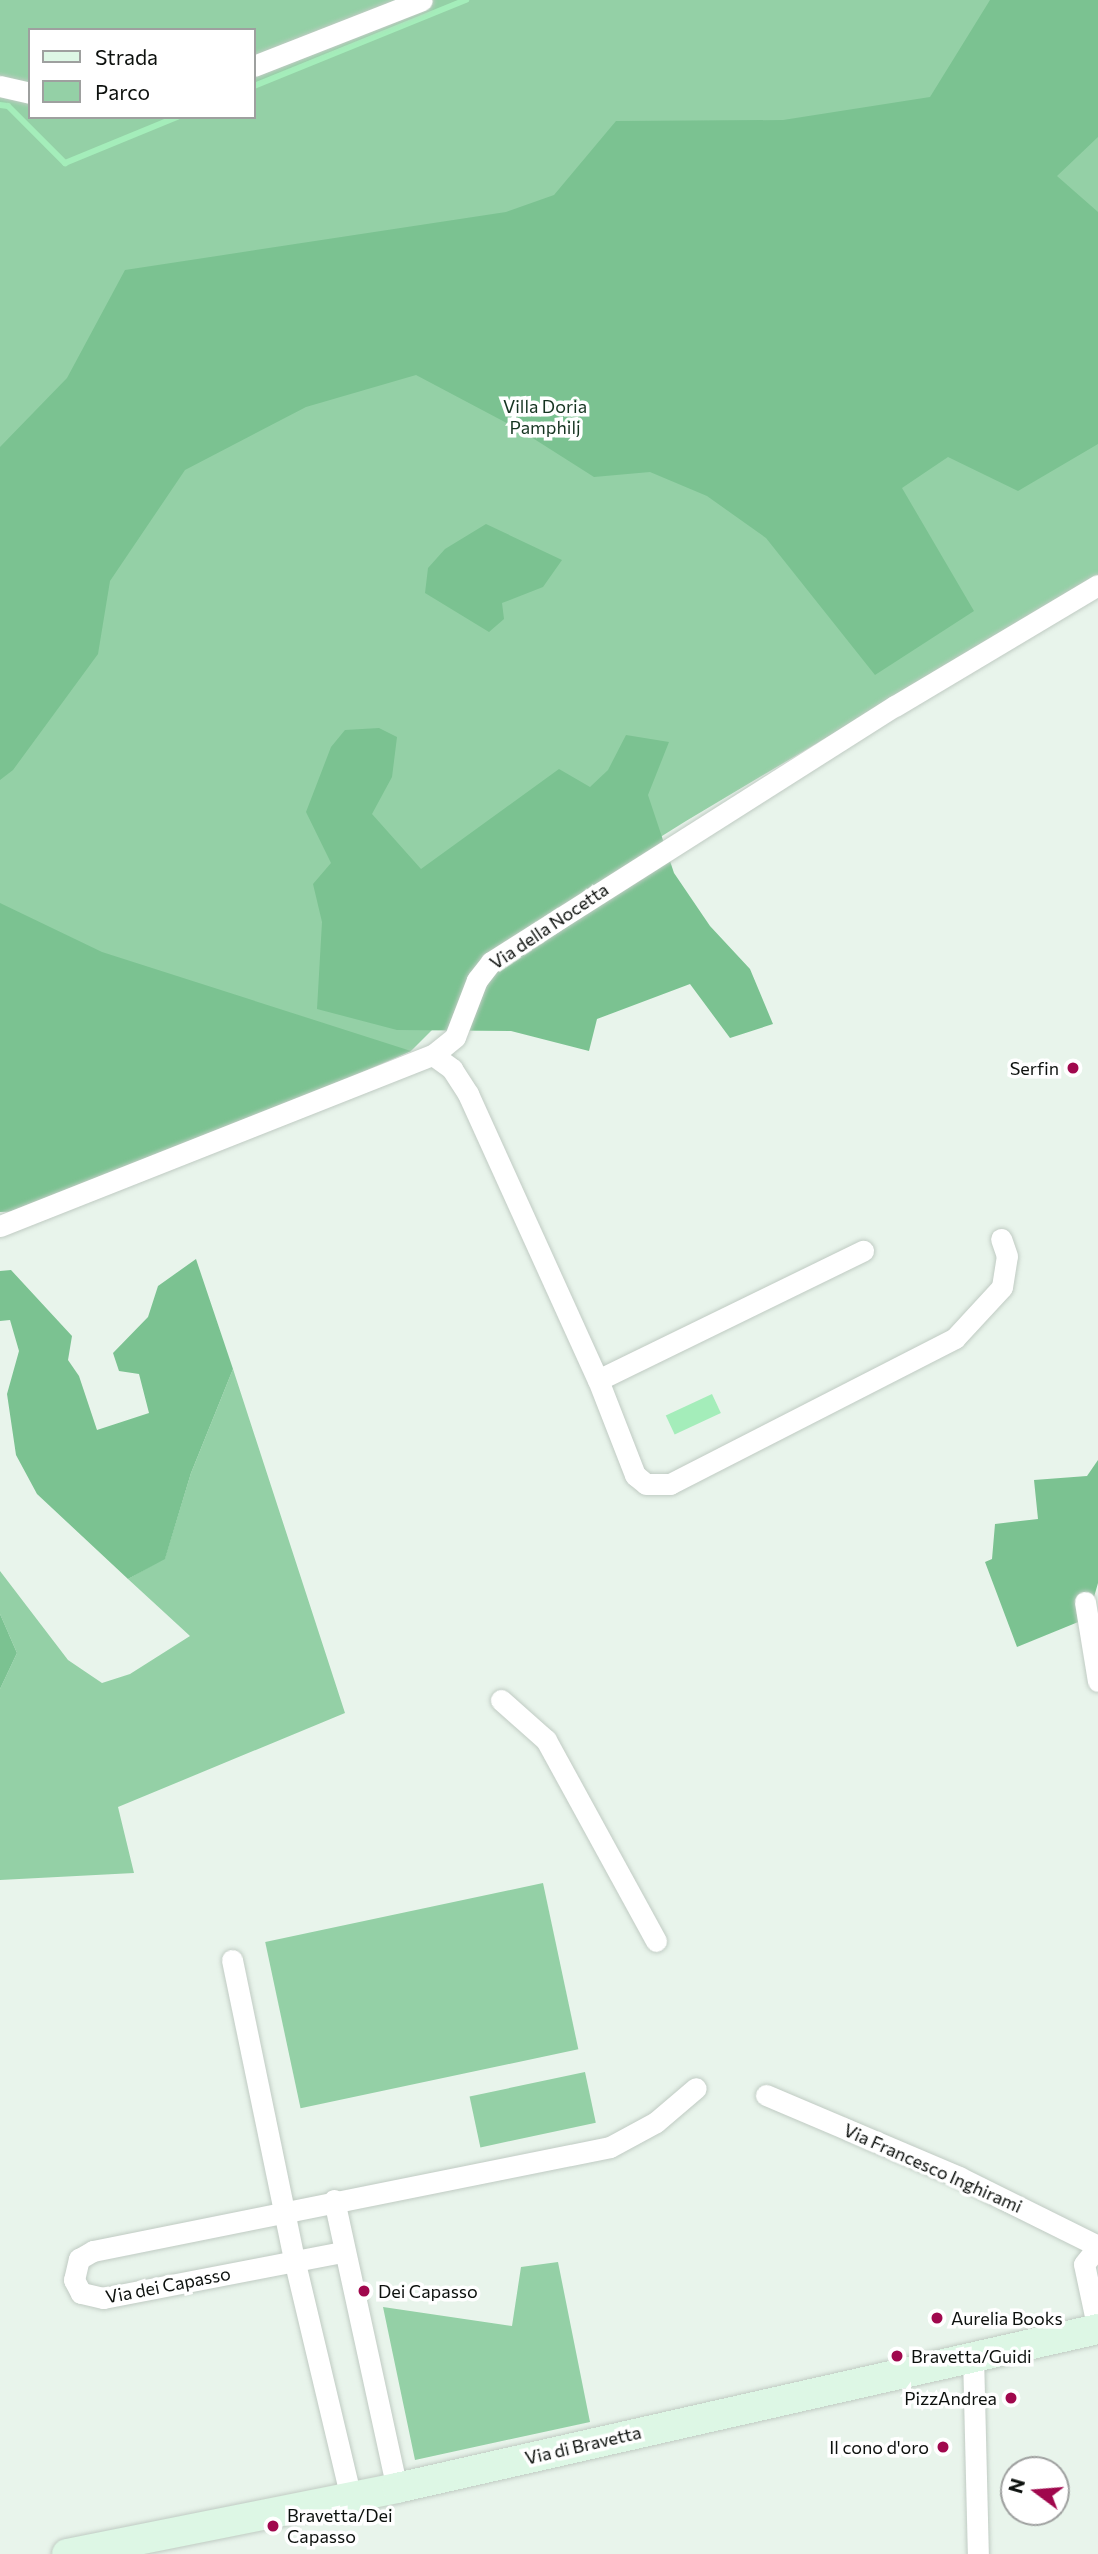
<!DOCTYPE html>
<html>
<head>
<meta charset="utf-8">
<style>
  body { margin:0 }
  #map { position:relative; width:1098px; height:2554px; overflow:hidden; background:#e8f4eb; font-family:Commissioner,sans-serif }
  div>[style] { position:absolute }
  [style*='--x'] { left:calc(var(--x)*1px); top:calc(var(--y)*1px); width:calc(var(--w)*1px); rotate:calc(var(--a)*1deg) }
  .green>* { inset:0; background:#94d0a6; transform-origin:0 0 }
  .forest>* { inset:0; background:#7bc291 }
  .water>* { inset:0; background:#a4edba; transform-origin:0 0 }
  .stream>* { height:6px; margin:-3px; padding:0 3px; transform-origin:3px; border-radius:3px; background:#a4edba }
  .roads { filter:drop-shadow(0 0 2px #c0cbc3) drop-shadow(0 0 2px #c0cbc3) }
  .street>* { height:21px; margin:-10.5px; padding:0 10.5px; transform-origin:10.5px; border-radius:10.5px; background:#fff }
  .secondary>* { height:30px; margin:-15px; padding:0 15px; transform-origin:15px; border-radius:15px; background:#ddf7e5 }
  .dots>* { width:19px; height:19px; translate:-50% -50%; box-sizing:border-box; border:4px solid #fff; border-radius:50% }
  span { translate:-50% -50%; white-space:nowrap; text-align:center; line-height:1.15; -webkit-text-stroke:7px #fff; paint-order:stroke }
  .park-label { font-size:18px; color:#153420 }
  .street-label { font-size:18px; color:#0d110e }
  .poi-label { font-size:18px; color:#0d110e }
  .right { translate:-100% -50%; text-align:right }
  .left { translate:0 -50%; text-align:left }
  .legend { position:absolute; left:28px; top:28px; width:228px; height:91px; box-sizing:border-box; background:#fff; border:2px solid #9ea09f; margin:0; padding:9px 12px; list-style:none; font-size:21px; color:#0d110e }
  .legend li { display:flex; align-items:center; gap:14px; height:35px }
  .legend b { width:35px; border:2px solid #9ea09f }
  .north { position:absolute; left:1000px; top:2456px; width:70px; height:70px; box-sizing:border-box; background:#fff; border:2px solid #9ea09f; border-radius:50%; rotate:286deg; font-size:19px; font-weight:700; line-height:28px; text-align:center; color:#0d110e }
  .north::after { content:''; display:block; margin:auto; width:24px; height:32px; background:#a0084d; clip-path:polygon(50% 0,100% 100%,50% 72%,0 100%) }
</style>
</head>
<body>
<div id="map">
  <div class="green">
    <div style="clip-path:polygon(evenodd,0 0,1098px 0,1098px 576px,686px 821px,430px 981px,437px 1025px,411px 1051px,169px 1157px,0 1212px,0 0,30px 30px,254px 30px,254px 117px,30px 117px,30px 30px)"></div>
    <div style="clip-path:polygon(233px 1369px,345px 1713px,118px 1807px,134px 1873px,0 1880px,0 1689px,17px 1653px,0 1614px,0 1571px,68px 1660px,102px 1683px,130px 1674px,190px 1636px,128px 1579px,165px 1558px,191px 1473px)"></div>
    <div style="left:543px;top:1883px;width:170px;height:284px;rotate:78deg"></div>
    <div style="left:585px;top:2072px;width:52px;height:118px;rotate:78deg"></div>
    <div style="clip-path:polygon(558px 2262px,590px 2422px,415px 2460px,383px 2307px,512px 2326px,521px 2267px)"></div>
  </div>
  <div class="forest">
    <div style="clip-path:polygon(990px 0,1098px 0,1098px 137px,1057px 176px,1098px 212px,1098px 444px,1018px 491px,948px 457px,902px 488px,974px 611px,875px 675px,766px 538px,707px 496px,650px 472px,594px 477px,520px 430px,416px 375px,306px 407px,185px 470px,110px 581px,98px 654px,13px 770px,0 780px,0 447px,67px 378px,125px 270px,506px 212px,554px 195px,616px 121px,783px 120px,930px 97px)"></div>
    <div style="clip-path:polygon(486px 524px,562px 560px,543px 587px,502px 603px,504px 619px,489px 632px,425px 593px,428px 568px,445px 549px)"></div>
    <div style="clip-path:polygon(379px 728px,397px 737px,392px 777px,372px 814px,421px 869px,559px 769px,590px 787px,608px 770px,626px 735px,669px 742px,648px 795px,674px 873px,710px 926px,750px 969px,773px 1024px,730px 1038px,690px 984px,597px 1019px,589px 1051px,511px 1031px,397px 1030px,317px 1009px,322px 922px,313px 884px,331px 863px,306px 812px,331px 747px,345px 730px)"></div>
    <div style="clip-path:polygon(0 903px,102px 952px,411px 1051px,31px 1211px,0 1212px)"></div>
    <div style="clip-path:polygon(196px 1259px,233px 1369px,191px 1473px,165px 1559px,128px 1579px,37px 1494px,16px 1455px,7px 1394px,19px 1351px,10px 1320px,0 1321px,0 1271px,11px 1270px,72px 1336px,68px 1360px,79px 1376px,97px 1430px,149px 1413px,139px 1374px,119px 1371px,113px 1353px,148px 1317px,158px 1286px)"></div>
    <div style="clip-path:polygon(1098px 1460px,1098px 1583px,1088px 1618px,1017px 1647px,985px 1562px,992px 1559px,995px 1524px,1038px 1519px,1034px 1480px,1087px 1476px)"></div>
    <div style="clip-path:polygon(0 1614px,17px 1653px,0 1689px)"></div>
  </div>
  <div class="water">
    <div style="left:712px;top:1394px;width:21px;height:51px;rotate:65deg"></div>
  </div>
  <div class="stream">
    <div style="--x:254;--y:86;--w:229;--a:-22.1"></div>
    <div style="--x:0;--y:105;--w:8;--a:7"></div>
    <div style="--x:8;--y:106;--w:81;--a:45"></div>
    <div style="--x:65;--y:163;--w:121;--a:-22.3"></div>
  </div>
  <div class="roads">
    <div class="street">
      <div style="--x:254;--y:66;--w:180;--a:-21.4"></div>
      <div style="--x:0;--y:86;--w:31;--a:13"></div>
      <div style="--x:433;--y:1055;--w:24;--a:36"></div>
      <div style="--x:452;--y:1069;--w:30;--a:57"></div>
      <div style="--x:468;--y:1094;--w:314;--a:65.6"></div>
      <div style="--x:598;--y:1380;--w:102;--a:68.7"></div>
      <div style="--x:635;--y:1475;--w:14;--a:39"></div>
      <div style="--x:646;--y:1484;--w:24;--a:0"></div>
      <div style="--x:670;--y:1484;--w:320;--a:-27.1"></div>
      <div style="--x:955;--y:1338;--w:69;--a:-47.3"></div>
      <div style="--x:1002;--y:1287;--w:31;--a:-81"></div>
      <div style="--x:1007;--y:1256;--w:18;--a:-109"></div>
      <div style="--x:0;--y:1226;--w:466;--a:-21.6"></div>
      <div style="--x:433;--y:1055;--w:28;--a:-39"></div>
      <div style="--x:455;--y:1037;--w:61;--a:-68.9"></div>
      <div style="--x:477;--y:980;--w:23;--a:-52"></div>
      <div style="--x:491;--y:962;--w:478;--a:-32.4"></div>
      <div style="--x:895;--y:706;--w:236;--a:-30.8"></div>
      <div style="--x:598;--y:1380;--w:295;--a:-26"></div>
      <div style="--x:1085;--y:1602;--w:80;--a:80.7"></div>
      <div style="--x:501;--y:1700;--w:60;--a:41.6"></div>
      <div style="--x:546;--y:1740;--w:229;--a:61.3"></div>
      <div style="--x:232;--y:1960;--w:305;--a:78.3"></div>
      <div style="--x:294;--y:2259;--w:246;--a:76.6"></div>
      <div style="--x:766;--y:2095;--w:210;--a:23"></div>
      <div style="--x:959;--y:2177;--w:155;--a:26.4"></div>
      <div style="--x:334;--y:2200;--w:295;--a:77.7"></div>
      <div style="--x:342;--y:2252;--w:243;--a:169.1"></div>
      <div style="--x:103;--y:2298;--w:23;--a:-167"></div>
      <div style="--x:81;--y:2293;--w:15;--a:-118"></div>
      <div style="--x:74;--y:2280;--w:22;--a:-77"></div>
      <div style="--x:79;--y:2259;--w:16;--a:-30"></div>
      <div style="--x:93;--y:2251;--w:527;--a:-11.37"></div>
      <div style="--x:610;--y:2147;--w:52;--a:-28.5"></div>
      <div style="--x:656;--y:2122;--w:52;--a:-40.4"></div>
      <div style="--x:1098;--y:2330;--w:67;--a:-102"></div>
      <div style="--x:1084;--y:2264;--w:22;--a:-51"></div>
      <div style="--x:973;--y:2355;--w:199;--a:88.6"></div>
    </div>
    <div class="secondary">
      <div style="--x:67;--y:2554;--w:337;--a:-11.3"></div>
      <div style="--x:397;--y:2488;--w:719;--a:-12.78"></div>
    </div>
  </div>
  <div class="dots">
    <div style="left:1073px;top:1068px;background:#a0084d"></div>
    <div style="left:364px;top:2291px;background:#a0084d"></div>
    <div style="left:937px;top:2318px;background:#a0084d"></div>
    <div style="left:897px;top:2356px;background:#a0084d"></div>
    <div style="left:1011px;top:2398px;background:#a0084d"></div>
    <div style="left:943px;top:2447px;background:#a0084d"></div>
    <div style="left:273px;top:2526px;background:#a0084d"></div>
  </div>
  <div class="park-label">
    <span style="left:545px;top:417px">Villa Doria<br>Pamphilj</span>
  </div>
  <div class="street-label">
    <span style="left:549px;top:926px;rotate:-34deg">Via della Nocetta</span>
    <span style="left:933px;top:2168px;rotate:24deg">Via Francesco Inghirami</span>
    <span style="left:168px;top:2285px;rotate:-11deg">Via dei Capasso</span>
    <span style="left:583px;top:2445px;rotate:-13deg">Via di Bravetta</span>
  </div>
  <div class="poi-label">
    <span class="right" style="left:1059px;top:1068px">Serfin</span>
    <span class="left" style="left:378px;top:2291px">Dei Capasso</span>
    <span class="left" style="left:951px;top:2318px">Aurelia Books</span>
    <span class="left" style="left:911px;top:2356px">Bravetta/Guidi</span>
    <span class="right" style="left:997px;top:2398px">PizzAndrea</span>
    <span class="right" style="left:929px;top:2447px">Il cono d'oro</span>
    <span class="left" style="left:287px;top:2526px">Bravetta/Dei<br>Capasso</span>
  </div>
  <ul class="legend">
  <li><b style="height:9px;background:#ddf7e5"></b>Strada</li>
  <li><b style="height:19px;background:#94d0a6"></b>Parco</li>
  </ul>
  <div class="north">N</div>
</div>
</body>
</html>
